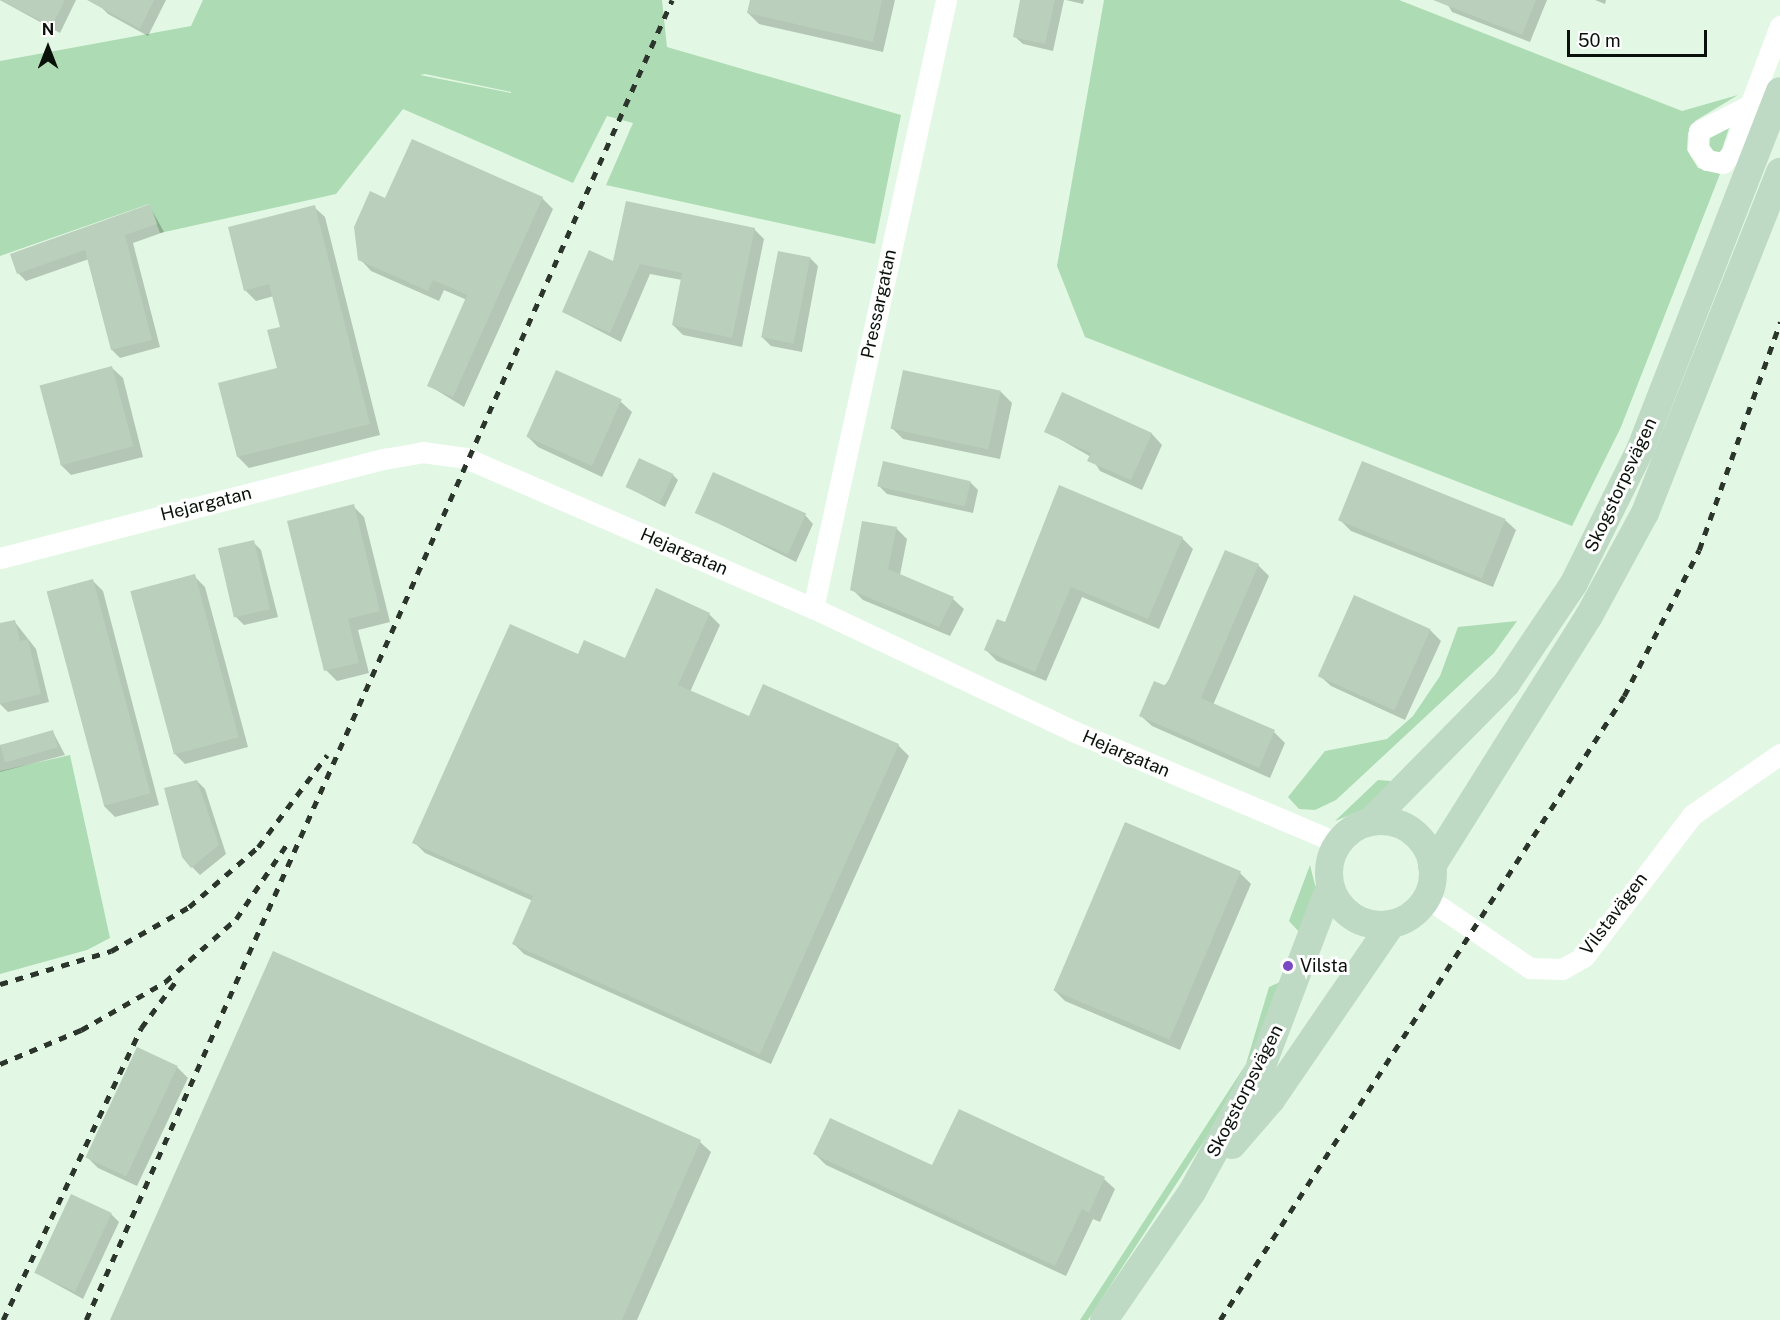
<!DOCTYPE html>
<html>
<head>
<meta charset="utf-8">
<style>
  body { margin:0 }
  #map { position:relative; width:1780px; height:1320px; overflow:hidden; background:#e2f8e4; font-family:"Public Sans",sans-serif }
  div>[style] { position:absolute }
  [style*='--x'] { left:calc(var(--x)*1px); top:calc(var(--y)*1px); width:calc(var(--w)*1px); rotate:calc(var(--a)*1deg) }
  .green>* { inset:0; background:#addbb3 }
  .shadow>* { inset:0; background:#0003 }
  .building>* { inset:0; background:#bacfbc; transform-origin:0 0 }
  .street>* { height:21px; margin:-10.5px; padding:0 10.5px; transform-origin:10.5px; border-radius:10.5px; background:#fff }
  .secondary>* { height:28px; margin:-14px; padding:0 14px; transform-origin:14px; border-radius:14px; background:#bfdac4 }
  .secondary>.ring { margin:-14px; padding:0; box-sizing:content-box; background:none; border:28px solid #bfdac4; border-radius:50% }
  .rail>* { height:4.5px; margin-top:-2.25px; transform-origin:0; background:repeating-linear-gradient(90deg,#2b352c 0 8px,transparent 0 16px) }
  .dots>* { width:16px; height:16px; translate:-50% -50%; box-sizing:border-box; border:3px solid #fefefe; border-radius:50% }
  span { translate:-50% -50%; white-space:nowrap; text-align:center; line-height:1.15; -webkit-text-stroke:6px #fefefe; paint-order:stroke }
  .street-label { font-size:18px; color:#09110a }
  .poi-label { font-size:18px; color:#09110a }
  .left { translate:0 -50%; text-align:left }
  .north { position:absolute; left:18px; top:18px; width:60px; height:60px; -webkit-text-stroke:4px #fefefe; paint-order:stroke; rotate:0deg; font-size:16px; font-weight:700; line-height:24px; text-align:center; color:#09110a }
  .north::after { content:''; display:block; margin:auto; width:21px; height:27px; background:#09110a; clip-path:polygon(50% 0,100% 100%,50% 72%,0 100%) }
  .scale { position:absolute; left:1567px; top:30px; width:140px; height:27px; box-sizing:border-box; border:3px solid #09110a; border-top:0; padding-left:8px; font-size:18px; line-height:21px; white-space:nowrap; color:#09110a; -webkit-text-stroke:4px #fefefe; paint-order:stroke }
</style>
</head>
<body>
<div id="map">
  <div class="green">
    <div style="clip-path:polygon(evenodd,203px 0,662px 0,667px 47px,901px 115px,875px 244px,606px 185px,633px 123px,607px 116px,573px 183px,403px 109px,336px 194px,160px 233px,149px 204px,0 256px,0 61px,191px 26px,203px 0,425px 74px,511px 92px,511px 93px,420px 75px,425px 74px)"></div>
    <div style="clip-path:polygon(1104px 0,1399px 0,1682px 111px,1738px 95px,1695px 121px,1688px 133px,1687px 150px,1698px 168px,1720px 174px,1621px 427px,1572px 526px,1085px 337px,1057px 266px)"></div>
    <div style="clip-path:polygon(1730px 125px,1721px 152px,1716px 155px,1707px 148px,1708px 137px)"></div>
    <div style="clip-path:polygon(1517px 621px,1494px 653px,1336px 800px,1315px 810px,1299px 809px,1288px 797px,1325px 751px,1387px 739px,1413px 716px,1440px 676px,1458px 627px)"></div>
    <div style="clip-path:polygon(70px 755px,110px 938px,87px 950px,0 974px,0 771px)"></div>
    <div style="clip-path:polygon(1378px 780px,1391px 781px,1375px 805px,1335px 821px)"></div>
    <div style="clip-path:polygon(1310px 865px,1316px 889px,1301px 934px,1289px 921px)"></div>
    <div style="clip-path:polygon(1280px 982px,1279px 1004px,1208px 1135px,1088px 1320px,1080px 1320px,1246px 1064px,1269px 987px)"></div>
  </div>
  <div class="shadow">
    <div style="clip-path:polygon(0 0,76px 0,60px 33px)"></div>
    <div style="clip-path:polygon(103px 0,166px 0,148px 36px,108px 14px,100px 6px)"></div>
    <div style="clip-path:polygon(751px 0,895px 0,883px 52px,759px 24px,748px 13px)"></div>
    <div style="clip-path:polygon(1022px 0,1064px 0,1053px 51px,1023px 44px,1014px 36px)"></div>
    <div style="clip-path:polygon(1066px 0,1084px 0,1083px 4px)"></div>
    <div style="clip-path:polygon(1445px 0,1547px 0,1530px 42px,1452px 12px)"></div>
    <div style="clip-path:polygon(1595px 0,1606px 0,1605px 4px)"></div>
    <div style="clip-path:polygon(542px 198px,553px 209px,464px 407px,428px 385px,467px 300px,444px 290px,439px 301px,371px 271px,360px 259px,386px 200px)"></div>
    <div style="clip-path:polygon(149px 205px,164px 232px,133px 243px,160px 347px,120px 358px,112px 350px,89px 259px,26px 281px,18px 273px)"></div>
    <div style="clip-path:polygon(314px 207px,325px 217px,380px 435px,249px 468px,238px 457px,279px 370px,282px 328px,274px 296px,256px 301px,245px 290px)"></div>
    <div style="clip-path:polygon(754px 229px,764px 239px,742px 347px,683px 335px,673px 325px,682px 280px,650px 274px,621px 342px,563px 312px,615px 263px)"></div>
    <div style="clip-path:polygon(779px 253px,810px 258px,818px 266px,802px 352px,771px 346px,763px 338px)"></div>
    <div style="clip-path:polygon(112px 368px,123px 378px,143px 457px,71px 475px,60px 464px)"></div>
    <div style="clip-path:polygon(1001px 392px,1012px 403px,1000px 459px,903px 439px,892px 428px)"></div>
    <div style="clip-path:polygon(1063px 394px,1152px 434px,1162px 445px,1142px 490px,1100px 471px,1091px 457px,1046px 431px)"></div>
    <div style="clip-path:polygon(621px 402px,632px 412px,602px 477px,538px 447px,527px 436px)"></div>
    <div style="clip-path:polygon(673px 475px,678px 480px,665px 507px,627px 487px)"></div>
    <div style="clip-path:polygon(970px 482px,978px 490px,973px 513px,887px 494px,879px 486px)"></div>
    <div style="clip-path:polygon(1059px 487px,1182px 538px,1193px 549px,1159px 629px,1082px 597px,1046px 681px,997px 661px,986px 650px,1006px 624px)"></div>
    <div style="clip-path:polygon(353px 506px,364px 517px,390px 622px,358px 630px,369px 673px,337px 681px,326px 670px)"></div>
    <div style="clip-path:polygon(696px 512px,805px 515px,813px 524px,796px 562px)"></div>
    <div style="clip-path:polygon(1340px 520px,1505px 520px,1516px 530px,1493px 587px,1351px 531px)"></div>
    <div style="clip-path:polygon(896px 528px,907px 539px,900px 575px,953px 599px,964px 609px,950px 636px,863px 600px,852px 589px)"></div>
    <div style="clip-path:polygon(253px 542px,261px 550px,278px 617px,244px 625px,236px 617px)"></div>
    <div style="clip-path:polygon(1258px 565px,1269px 576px,1213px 705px,1274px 732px,1285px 743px,1270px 778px,1152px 726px,1141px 716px)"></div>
    <div style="clip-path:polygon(194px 576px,205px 587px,248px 747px,185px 764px,174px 753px)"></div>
    <div style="clip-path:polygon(92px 580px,103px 591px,159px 805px,115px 817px,104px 806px)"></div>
    <div style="clip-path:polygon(709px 614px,720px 625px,690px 692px,750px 718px,898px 745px,909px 756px,771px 1064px,524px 954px,514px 944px,533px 901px,425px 853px,414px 842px,578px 656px,625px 660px)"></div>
    <div style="clip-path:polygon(14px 621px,36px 649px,49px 702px,8px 712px,0 704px,0 625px)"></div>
    <div style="clip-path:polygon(1430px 630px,1441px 641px,1405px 720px,1331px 686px,1320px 676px)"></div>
    <div style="clip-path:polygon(53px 732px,65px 755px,0 772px,0 745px)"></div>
    <div style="clip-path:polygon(197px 781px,205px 789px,226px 854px,200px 875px,192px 867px)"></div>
    <div style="clip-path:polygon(1126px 824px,1240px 873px,1251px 884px,1180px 1050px,1065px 1001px,1054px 990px)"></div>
    <div style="clip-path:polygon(274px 953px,700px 1142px,711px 1152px,637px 1320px,111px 1320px)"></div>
    <div style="clip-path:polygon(177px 1067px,188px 1078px,137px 1186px,98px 1168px,87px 1157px)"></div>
    <div style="clip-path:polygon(959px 1111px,1104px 1179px,1115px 1189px,1100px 1222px,1093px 1219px,1066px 1276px,826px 1165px,815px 1154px,933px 1167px)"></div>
    <div style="clip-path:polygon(111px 1214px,119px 1222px,83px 1299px,36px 1273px)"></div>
  </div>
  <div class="building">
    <div style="clip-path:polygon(0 0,65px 0,52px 26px)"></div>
    <div style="clip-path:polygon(87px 0,154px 0,140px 29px)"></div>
    <div style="clip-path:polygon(750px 0,882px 0,873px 42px,747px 13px)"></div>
    <div style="clip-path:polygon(1020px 0,1055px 0,1045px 44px,1013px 37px)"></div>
    <div style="clip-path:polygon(1433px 0,1536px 0,1522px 35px)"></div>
    <div style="clip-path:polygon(412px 139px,543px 197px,453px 397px,427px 386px,467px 295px,433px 280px,428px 291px,358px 260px,354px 227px,370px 191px,385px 198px)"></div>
    <div style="clip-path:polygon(626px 201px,755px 228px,732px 338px,672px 325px,682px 273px,640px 264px,610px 333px,562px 312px,589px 250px,613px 261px)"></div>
    <div style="clip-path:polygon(150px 204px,157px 224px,125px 235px,152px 340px,111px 350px,85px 250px,17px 274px,10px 254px)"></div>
    <div style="clip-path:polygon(315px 205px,370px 424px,237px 457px,218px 383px,277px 368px,267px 330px,280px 327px,269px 284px,244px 291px,228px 227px)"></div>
    <div style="left:778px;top:251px;width:33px;height:88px;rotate:11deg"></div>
    <div style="left:112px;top:366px;width:83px;height:75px;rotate:75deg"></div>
    <div style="left:556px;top:370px;width:72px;height:73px;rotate:24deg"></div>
    <div style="left:903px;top:370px;width:100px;height:60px;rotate:12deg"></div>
    <div style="clip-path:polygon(1062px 392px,1152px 433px,1131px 480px,1087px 461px,1091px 453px,1044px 432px)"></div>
    <div style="left:639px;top:458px;width:38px;height:32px;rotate:25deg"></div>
    <div style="left:883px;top:461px;width:90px;height:26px;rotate:13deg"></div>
    <div style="left:1362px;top:461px;width:155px;height:64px;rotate:22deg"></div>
    <div style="left:713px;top:472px;width:102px;height:45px;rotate:24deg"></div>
    <div style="clip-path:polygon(1059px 485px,1183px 537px,1148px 619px,1071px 587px,1035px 672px,984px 650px,997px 619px,1005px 622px)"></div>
    <div style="clip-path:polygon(354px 504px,380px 611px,348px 619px,359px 663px,324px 671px,287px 521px)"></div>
    <div style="clip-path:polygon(862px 521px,897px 527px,888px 569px,954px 597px,939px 627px,850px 590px)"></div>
    <div style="left:254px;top:540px;width:71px;height:37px;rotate:77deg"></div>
    <div style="clip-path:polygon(1225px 550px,1259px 564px,1201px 698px,1275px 730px,1259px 768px,1139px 716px,1154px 681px,1166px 686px)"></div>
    <div style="left:195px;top:574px;width:169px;height:67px;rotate:75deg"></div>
    <div style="left:93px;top:579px;width:222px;height:48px;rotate:75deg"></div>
    <div style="clip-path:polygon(656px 588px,710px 613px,678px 685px,749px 716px,763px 684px,899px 744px,760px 1054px,512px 944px,533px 896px,412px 843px,510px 624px,578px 654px,584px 640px,625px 658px)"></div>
    <div style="left:1354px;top:595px;width:84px;height:89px;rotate:24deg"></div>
    <div style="clip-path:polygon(15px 620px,20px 641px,28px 639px,41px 694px,0 704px,0 623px)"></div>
    <div style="left:53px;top:730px;width:18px;height:55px;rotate:74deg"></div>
    <div style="clip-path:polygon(197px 780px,219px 845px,191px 868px,182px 857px,164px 788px)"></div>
    <div style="left:1125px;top:822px;width:126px;height:183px;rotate:23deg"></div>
    <div style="clip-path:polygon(273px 951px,701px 1140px,622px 1320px,110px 1320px)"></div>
    <div style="left:137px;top:1047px;width:45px;height:122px;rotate:25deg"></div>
    <div style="clip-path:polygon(959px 1109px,1105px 1177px,1089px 1213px,1082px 1209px,1055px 1266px,813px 1154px,830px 1118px,932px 1165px)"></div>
    <div style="left:71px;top:1194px;width:45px;height:87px;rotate:25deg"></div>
  </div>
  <div class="street">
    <div style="--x:1746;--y:107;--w:53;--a:152.9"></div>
    <div style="--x:1699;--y:131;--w:17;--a:93"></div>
    <div style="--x:1698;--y:148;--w:15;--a:53"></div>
    <div style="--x:1707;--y:160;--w:16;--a:11"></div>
    <div style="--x:1723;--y:163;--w:13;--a:-48"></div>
    <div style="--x:1732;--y:153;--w:136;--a:-69.3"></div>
    <div style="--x:0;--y:558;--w:397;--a:-14.5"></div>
    <div style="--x:384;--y:459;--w:39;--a:-10"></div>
    <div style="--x:422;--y:452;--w:44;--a:7.8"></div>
    <div style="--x:466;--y:458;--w:378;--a:23.4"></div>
    <div style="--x:813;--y:608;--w:288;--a:25.3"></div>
    <div style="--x:1073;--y:731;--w:288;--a:22.9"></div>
    <div style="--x:813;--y:608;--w:622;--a:-77.66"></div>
    <div style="--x:1427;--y:898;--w:125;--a:34.2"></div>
    <div style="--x:1530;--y:968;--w:32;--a:2"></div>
    <div style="--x:1562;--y:969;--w:25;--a:-29"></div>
    <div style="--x:1584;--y:957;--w:178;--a:-52.7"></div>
    <div style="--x:1692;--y:815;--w:107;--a:-34.7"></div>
  </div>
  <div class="secondary">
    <div class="ring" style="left:1329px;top:821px;width:76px;height:76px"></div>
    <div style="--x:1370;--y:822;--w:194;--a:-45.4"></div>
    <div style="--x:1506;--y:684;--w:122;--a:-56"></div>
    <div style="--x:1574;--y:583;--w:148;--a:-63.6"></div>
    <div style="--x:1640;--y:450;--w:385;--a:-68.7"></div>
    <div style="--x:1432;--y:866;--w:295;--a:-57.9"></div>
    <div style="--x:1589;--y:616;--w:117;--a:-61.5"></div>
    <div style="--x:1645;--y:513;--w:367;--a:-68.4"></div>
    <div style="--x:1232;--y:1145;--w:60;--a:-49.1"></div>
    <div style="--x:1271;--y:1100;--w:212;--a:-55.6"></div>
    <div style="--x:1104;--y:1320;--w:155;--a:-55.5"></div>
    <div style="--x:1192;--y:1192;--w:147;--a:-61.2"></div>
    <div style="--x:1263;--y:1063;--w:188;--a:-69.2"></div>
  </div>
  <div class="rail">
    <div style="--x:0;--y:984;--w:116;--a:-16.6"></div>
    <div style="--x:111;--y:951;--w:90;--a:-29.4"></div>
    <div style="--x:189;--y:907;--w:91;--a:-41"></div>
    <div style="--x:258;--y:847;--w:115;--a:-53.1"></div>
    <div style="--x:0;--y:1064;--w:88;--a:-22.8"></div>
    <div style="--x:81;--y:1030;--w:97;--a:-29.7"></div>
    <div style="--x:165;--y:982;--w:95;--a:-41.6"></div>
    <div style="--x:236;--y:919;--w:91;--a:-55.8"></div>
    <div style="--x:3;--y:1320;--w:323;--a:-64.7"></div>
    <div style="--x:141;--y:1028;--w:59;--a:-53.3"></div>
    <div style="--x:86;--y:1320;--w:1444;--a:-66.06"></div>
    <div style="--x:1220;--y:1320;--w:743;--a:-57.08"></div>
    <div style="--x:1624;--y:696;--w:164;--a:-62.8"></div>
    <div style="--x:1699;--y:550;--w:242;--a:-70.4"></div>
  </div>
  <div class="dots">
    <div style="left:1288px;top:966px;background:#7a4ac2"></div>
  </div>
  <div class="street-label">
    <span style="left:879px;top:304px;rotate:-78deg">Pressargatan</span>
    <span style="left:1621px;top:485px;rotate:-65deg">Skogstorpsvägen</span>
    <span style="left:206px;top:504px;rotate:-14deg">Hejargatan</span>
    <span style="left:684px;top:552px;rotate:23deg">Hejargatan</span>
    <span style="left:1126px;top:754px;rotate:23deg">Hejargatan</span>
    <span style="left:1614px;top:914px;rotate:-53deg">Vilstavägen</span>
    <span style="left:1245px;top:1091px;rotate:-63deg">Skogstorpsvägen</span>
  </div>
  <div class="poi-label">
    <span class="left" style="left:1300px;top:966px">Vilsta</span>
  </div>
  <div class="north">N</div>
  <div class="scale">50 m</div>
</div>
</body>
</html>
